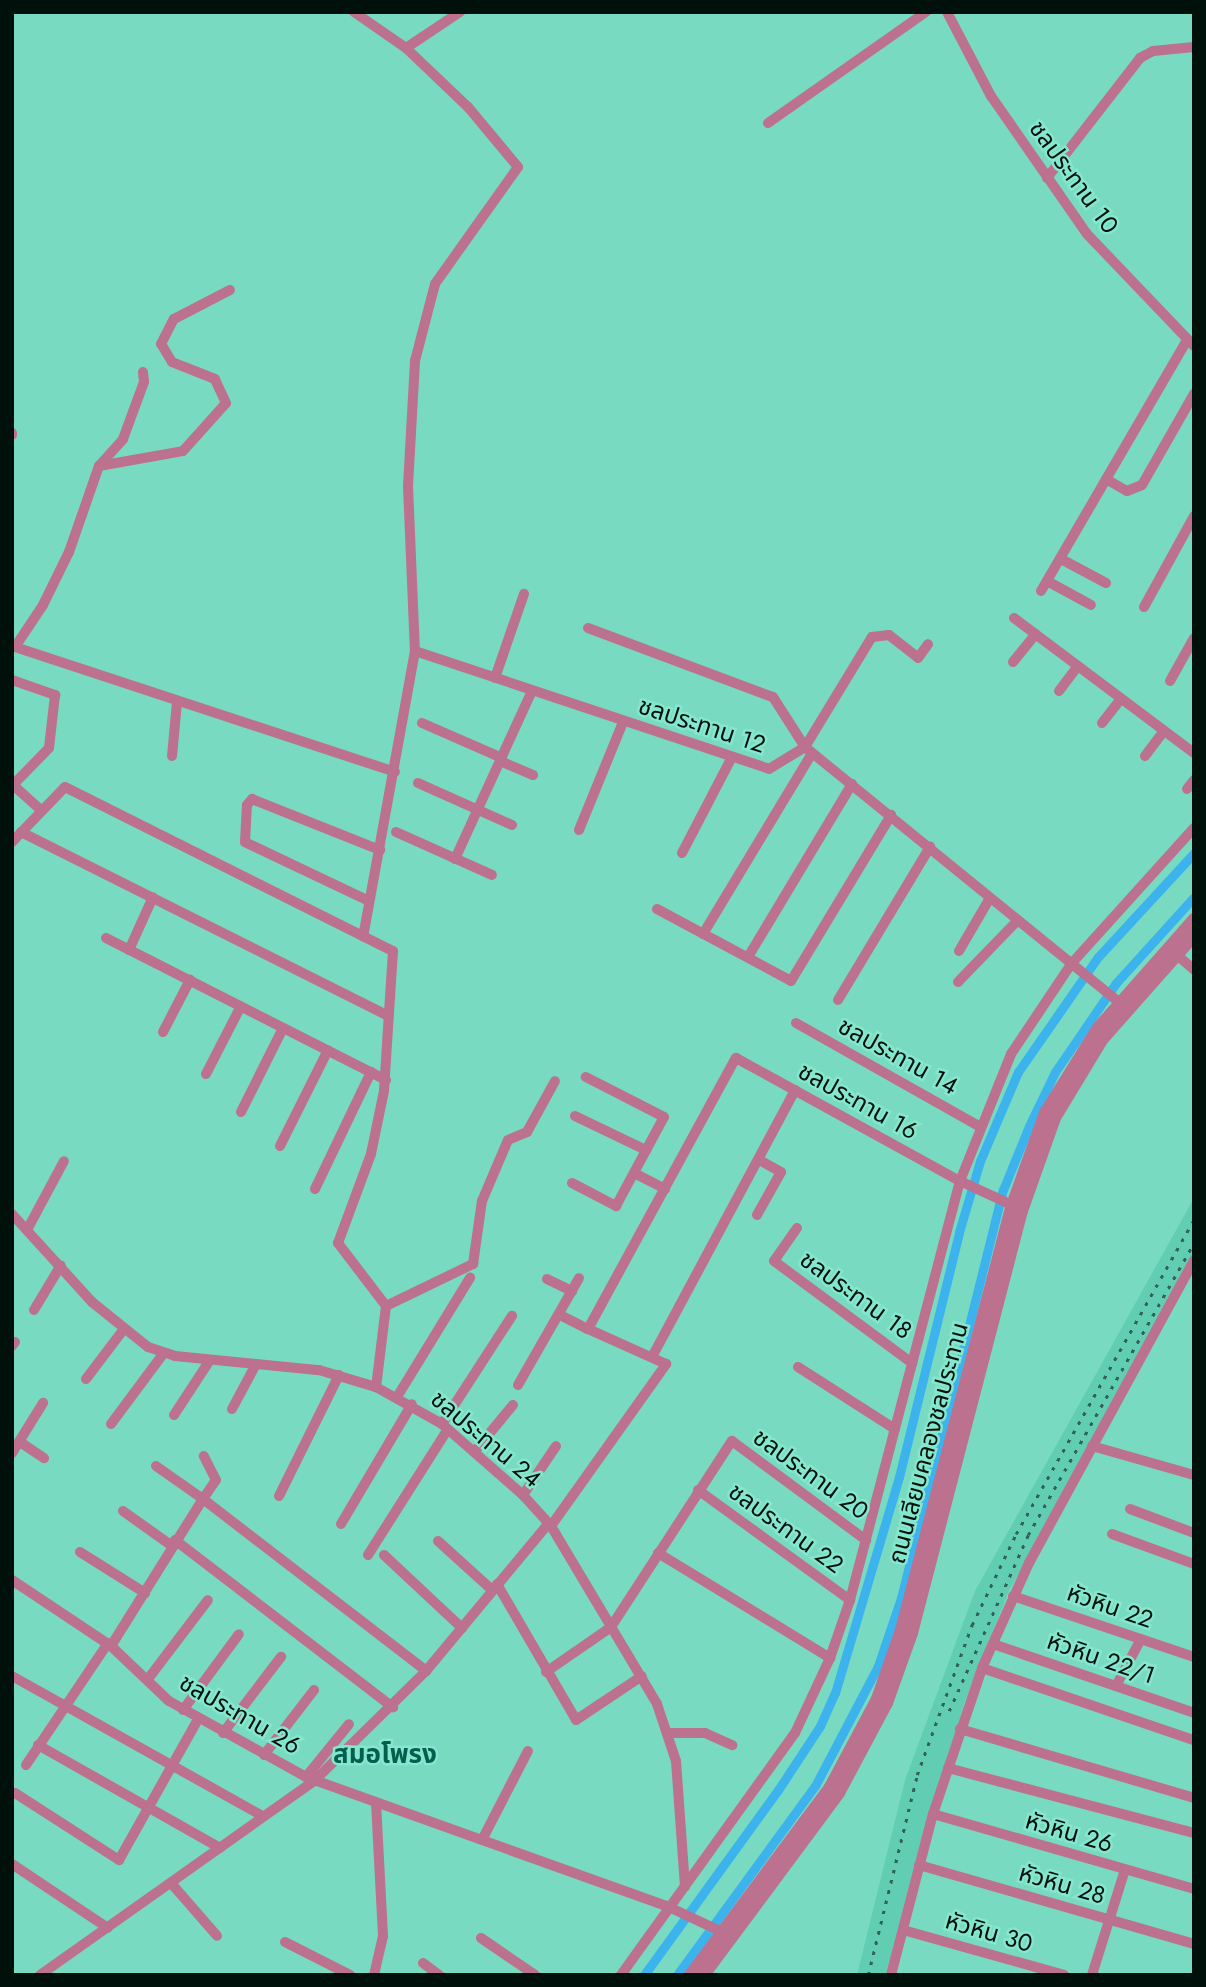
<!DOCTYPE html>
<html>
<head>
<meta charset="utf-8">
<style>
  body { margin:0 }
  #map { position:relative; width:1206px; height:1987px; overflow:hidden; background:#78dac0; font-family:Jost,"Noto Sans Thai",sans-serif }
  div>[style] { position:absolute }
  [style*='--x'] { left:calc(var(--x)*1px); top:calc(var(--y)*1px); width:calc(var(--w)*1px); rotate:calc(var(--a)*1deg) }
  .built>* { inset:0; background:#61ceb3 }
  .canal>* { height:9px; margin:-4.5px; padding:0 4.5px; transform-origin:4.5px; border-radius:4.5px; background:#3db3ed }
  .minor>* { height:10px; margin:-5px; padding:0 5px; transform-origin:5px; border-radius:5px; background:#bc718f }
  .tertiary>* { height:12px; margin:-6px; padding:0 6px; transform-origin:6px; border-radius:6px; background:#bc718f }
  .rail>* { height:2.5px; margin-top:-1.25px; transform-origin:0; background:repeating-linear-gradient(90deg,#316255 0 3.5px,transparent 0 10.5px) }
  span { translate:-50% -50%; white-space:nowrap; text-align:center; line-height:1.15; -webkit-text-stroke:5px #85e7cd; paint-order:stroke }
  .street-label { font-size:24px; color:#00100b }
  .neighbourhood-label { font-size:26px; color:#055f4e; font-weight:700 }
  .frame { position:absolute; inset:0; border:14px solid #00100b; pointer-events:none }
</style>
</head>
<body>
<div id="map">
  <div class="built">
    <div style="clip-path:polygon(1194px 1198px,1194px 1253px,1009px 1591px,964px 1704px,888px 1975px,857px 1975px,905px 1780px,975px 1591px)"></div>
  </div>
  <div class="canal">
    <div style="--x:644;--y:1975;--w:228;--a:-54.1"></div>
    <div style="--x:778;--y:1790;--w:77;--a:-56.7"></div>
    <div style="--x:820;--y:1726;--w:36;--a:-66"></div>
    <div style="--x:835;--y:1693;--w:225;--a:-73.5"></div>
    <div style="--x:899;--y:1477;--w:252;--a:-76.2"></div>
    <div style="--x:959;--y:1232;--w:74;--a:-73.5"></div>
    <div style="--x:980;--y:1161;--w:97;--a:-66.9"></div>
    <div style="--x:1018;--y:1072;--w:140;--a:-55.2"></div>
    <div style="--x:1098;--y:957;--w:142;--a:-47.3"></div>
    <div style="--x:677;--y:1975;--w:234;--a:-53.9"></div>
    <div style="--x:815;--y:1786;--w:136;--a:-62.3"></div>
    <div style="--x:878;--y:1666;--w:72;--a:-71.3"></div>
    <div style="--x:901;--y:1598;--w:421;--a:-76"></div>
    <div style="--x:1003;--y:1190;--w:69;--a:-67.9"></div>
    <div style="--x:1029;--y:1126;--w:60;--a:-64.3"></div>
    <div style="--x:1055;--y:1072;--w:108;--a:-55.6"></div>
    <div style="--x:1116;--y:983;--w:116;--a:-47.8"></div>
  </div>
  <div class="minor">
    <div style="--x:354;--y:12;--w:63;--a:34.7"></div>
    <div style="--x:406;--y:48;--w:86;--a:43.6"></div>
    <div style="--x:468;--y:107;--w:78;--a:50.2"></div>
    <div style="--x:518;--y:167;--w:143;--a:125.4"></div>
    <div style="--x:435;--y:284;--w:80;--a:104.6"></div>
    <div style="--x:415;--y:361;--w:125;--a:93.2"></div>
    <div style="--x:408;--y:486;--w:165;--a:87.6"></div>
    <div style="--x:415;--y:651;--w:290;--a:100.3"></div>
    <div style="--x:947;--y:12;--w:95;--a:62.4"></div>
    <div style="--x:991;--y:96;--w:168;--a:55.2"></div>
    <div style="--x:1087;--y:234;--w:155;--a:46.3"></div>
    <div style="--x:406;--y:48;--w:65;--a:-33.7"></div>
    <div style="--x:768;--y:123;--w:193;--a:-35.1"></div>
    <div style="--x:1047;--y:178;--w:152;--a:-52.2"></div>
    <div style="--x:1140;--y:58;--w:15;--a:-28"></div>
    <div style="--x:1153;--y:51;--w:41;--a:-5.6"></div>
    <div style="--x:12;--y:433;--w:2;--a:90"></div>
    <div style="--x:99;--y:466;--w:36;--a:-48"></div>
    <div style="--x:123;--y:439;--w:61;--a:-69.8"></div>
    <div style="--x:144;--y:382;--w:10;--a:-96"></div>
    <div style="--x:1106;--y:479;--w:24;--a:30"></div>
    <div style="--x:1127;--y:491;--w:16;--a:-22"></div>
    <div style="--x:1142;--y:485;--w:105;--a:-60.3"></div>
    <div style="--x:1061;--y:559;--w:51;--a:28.1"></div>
    <div style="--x:1047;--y:581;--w:50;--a:28.6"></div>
    <div style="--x:1041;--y:591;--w:290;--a:-59.8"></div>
    <div style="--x:1144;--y:607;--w:104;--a:-61.2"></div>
    <div style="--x:1014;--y:618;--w:225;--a:36.9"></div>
    <div style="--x:588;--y:628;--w:197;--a:20.5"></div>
    <div style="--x:773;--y:697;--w:59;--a:57.4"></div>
    <div style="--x:805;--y:747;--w:129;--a:-58.7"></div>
    <div style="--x:872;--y:637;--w:17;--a:-7"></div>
    <div style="--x:889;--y:635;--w:37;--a:38"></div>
    <div style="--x:918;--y:658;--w:17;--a:-54"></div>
    <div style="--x:12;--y:646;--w:403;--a:18.2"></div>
    <div style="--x:15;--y:647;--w:50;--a:-56.3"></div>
    <div style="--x:43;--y:605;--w:59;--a:-63.9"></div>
    <div style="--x:69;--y:552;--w:91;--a:-70.8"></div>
    <div style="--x:99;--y:466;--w:85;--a:-10.1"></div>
    <div style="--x:183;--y:451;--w:64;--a:-48.1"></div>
    <div style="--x:226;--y:403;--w:26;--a:-115"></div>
    <div style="--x:215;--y:379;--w:46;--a:-158.4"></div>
    <div style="--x:172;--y:362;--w:21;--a:-121"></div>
    <div style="--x:161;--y:344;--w:28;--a:-63"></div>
    <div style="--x:174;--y:319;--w:63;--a:-27.4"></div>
    <div style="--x:415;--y:651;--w:373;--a:18.4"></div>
    <div style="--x:769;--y:769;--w:42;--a:-31.4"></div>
    <div style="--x:805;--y:747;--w:405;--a:39.1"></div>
    <div style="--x:1013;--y:662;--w:36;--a:-51"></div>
    <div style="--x:495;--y:678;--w:89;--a:-71"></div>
    <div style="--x:12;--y:680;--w:46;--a:19.2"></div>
    <div style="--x:55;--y:695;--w:53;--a:96.5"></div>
    <div style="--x:49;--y:748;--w:52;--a:134.2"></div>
    <div style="--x:1170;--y:681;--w:49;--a:-60.8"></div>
    <div style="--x:1059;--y:691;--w:31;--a:-53"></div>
    <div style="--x:422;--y:723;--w:87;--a:23.6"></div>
    <div style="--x:1102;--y:723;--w:31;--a:-52"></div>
    <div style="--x:172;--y:756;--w:54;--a:-84.7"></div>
    <div style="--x:1145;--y:756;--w:31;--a:-53"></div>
    <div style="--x:500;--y:761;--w:36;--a:23"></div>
    <div style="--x:418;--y:783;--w:103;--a:24.1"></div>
    <div style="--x:12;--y:784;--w:39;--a:42"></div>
    <div style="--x:1187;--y:789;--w:11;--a:-52"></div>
    <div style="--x:579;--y:830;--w:117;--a:-67.8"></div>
    <div style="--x:21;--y:832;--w:411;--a:26.6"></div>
    <div style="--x:396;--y:832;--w:105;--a:24.1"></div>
    <div style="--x:12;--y:842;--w:76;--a:-46.1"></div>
    <div style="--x:65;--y:787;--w:367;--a:26.6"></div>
    <div style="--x:393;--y:951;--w:140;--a:93.7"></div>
    <div style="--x:384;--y:1091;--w:64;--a:101.7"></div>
    <div style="--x:371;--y:1154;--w:95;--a:110.3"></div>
    <div style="--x:338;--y:1243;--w:79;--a:52.7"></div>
    <div style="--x:386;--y:1306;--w:82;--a:97"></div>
    <div style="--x:682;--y:853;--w:108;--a:-62.5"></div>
    <div style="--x:455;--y:859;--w:185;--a:-65.4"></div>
    <div style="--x:369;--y:901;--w:137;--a:-154.6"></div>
    <div style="--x:245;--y:842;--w:37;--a:-87"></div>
    <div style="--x:247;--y:805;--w:8;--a:-50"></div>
    <div style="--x:252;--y:799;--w:138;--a:21.7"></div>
    <div style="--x:657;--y:909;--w:152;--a:28.2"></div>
    <div style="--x:791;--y:981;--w:194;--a:-58.9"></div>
    <div style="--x:703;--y:934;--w:211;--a:-58.9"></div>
    <div style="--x:106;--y:938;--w:314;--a:26.9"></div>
    <div style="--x:129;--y:950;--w:58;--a:-65.6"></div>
    <div style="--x:959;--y:951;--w:61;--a:-59.7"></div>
    <div style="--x:1177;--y:955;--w:23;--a:41"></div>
    <div style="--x:748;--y:957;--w:202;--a:-59"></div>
    <div style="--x:958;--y:982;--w:85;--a:-46"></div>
    <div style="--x:838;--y:1000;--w:179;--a:-59"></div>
    <div style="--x:796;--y:1023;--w:210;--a:29.4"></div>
    <div style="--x:163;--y:1032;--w:59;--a:-62.6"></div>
    <div style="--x:206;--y:1074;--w:76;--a:-62.8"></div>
    <div style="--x:241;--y:1112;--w:94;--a:-63.4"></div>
    <div style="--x:575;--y:1116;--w:79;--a:25.6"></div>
    <div style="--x:280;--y:1146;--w:107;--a:-63.4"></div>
    <div style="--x:634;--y:1173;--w:35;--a:27"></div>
    <div style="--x:572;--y:1183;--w:50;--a:27.6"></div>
    <div style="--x:616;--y:1206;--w:101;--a:-61.7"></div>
    <div style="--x:664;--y:1117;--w:88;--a:-152.9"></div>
    <div style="--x:315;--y:1189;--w:130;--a:-64.4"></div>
    <div style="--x:12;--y:1214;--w:119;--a:47.7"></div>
    <div style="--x:92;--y:1302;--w:72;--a:38.8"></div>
    <div style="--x:148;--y:1347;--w:28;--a:18"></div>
    <div style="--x:175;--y:1356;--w:145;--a:5.6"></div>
    <div style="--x:319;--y:1370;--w:59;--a:16.6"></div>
    <div style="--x:376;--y:1387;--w:76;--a:29.3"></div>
    <div style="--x:442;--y:1424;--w:108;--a:41.2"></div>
    <div style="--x:523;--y:1495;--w:42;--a:47.9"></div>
    <div style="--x:551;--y:1526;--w:207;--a:59.2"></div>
    <div style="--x:657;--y:1704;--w:60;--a:71.6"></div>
    <div style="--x:676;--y:1761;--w:126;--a:85.9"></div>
    <div style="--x:757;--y:1215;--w:49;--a:-60.8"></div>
    <div style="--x:781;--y:1172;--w:26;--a:-151"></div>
    <div style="--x:797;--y:1228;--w:40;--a:124.9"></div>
    <div style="--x:774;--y:1261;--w:172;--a:36.5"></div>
    <div style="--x:27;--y:1230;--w:78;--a:-61.8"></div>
    <div style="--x:547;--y:1279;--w:28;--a:26"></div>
    <div style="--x:386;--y:1306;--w:97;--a:-25.8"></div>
    <div style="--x:473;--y:1264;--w:64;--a:-81.9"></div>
    <div style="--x:482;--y:1201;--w:66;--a:-66.9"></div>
    <div style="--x:508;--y:1140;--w:21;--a:-23"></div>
    <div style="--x:527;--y:1132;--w:58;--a:-61.2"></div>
    <div style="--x:34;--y:1310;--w:52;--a:-59"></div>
    <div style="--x:560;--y:1315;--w:31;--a:27"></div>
    <div style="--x:12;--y:1346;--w:5;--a:-53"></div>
    <div style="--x:652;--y:1357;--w:303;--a:-61.8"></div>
    <div style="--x:798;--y:1367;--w:115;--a:32.6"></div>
    <div style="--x:86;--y:1379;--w:63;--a:-52.8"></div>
    <div style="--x:518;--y:1385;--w:123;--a:-60.3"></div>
    <div style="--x:397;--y:1397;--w:140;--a:-58.5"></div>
    <div style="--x:232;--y:1409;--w:51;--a:-61.9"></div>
    <div style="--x:174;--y:1415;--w:66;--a:-56.8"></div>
    <div style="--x:111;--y:1424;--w:87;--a:-53.4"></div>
    <div style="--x:442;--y:1424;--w:129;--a:-57.1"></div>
    <div style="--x:20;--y:1442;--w:29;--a:34"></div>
    <div style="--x:1092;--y:1446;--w:106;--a:15.9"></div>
    <div style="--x:474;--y:1452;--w:61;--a:-50.3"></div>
    <div style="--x:12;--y:1453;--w:59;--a:-58.2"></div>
    <div style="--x:156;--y:1466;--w:57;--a:35.1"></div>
    <div style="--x:203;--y:1499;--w:23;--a:-56"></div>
    <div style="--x:216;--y:1480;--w:27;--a:-117"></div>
    <div style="--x:698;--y:1490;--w:188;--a:35.9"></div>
    <div style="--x:523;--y:1495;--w:59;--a:-56"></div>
    <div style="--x:279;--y:1496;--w:135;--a:-63.6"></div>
    <div style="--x:1130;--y:1509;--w:68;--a:20.6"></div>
    <div style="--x:123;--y:1511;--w:60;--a:35.5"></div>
    <div style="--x:341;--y:1524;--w:139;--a:-59.4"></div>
    <div style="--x:551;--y:1526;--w:199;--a:-54.6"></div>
    <div style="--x:666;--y:1364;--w:85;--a:-155.8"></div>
    <div style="--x:588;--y:1329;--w:309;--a:-61.4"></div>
    <div style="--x:736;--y:1058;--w:256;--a:28.8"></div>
    <div style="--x:960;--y:1181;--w:57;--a:24.8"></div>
    <div style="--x:1112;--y:1534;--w:87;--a:20.1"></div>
    <div style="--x:175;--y:1540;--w:275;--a:37.5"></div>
    <div style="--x:438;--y:1541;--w:73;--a:42.2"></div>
    <div style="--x:80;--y:1552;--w:77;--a:32.2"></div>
    <div style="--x:658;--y:1553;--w:202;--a:31.4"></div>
    <div style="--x:368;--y:1555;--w:149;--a:-57.6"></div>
    <div style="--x:384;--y:1555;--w:107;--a:43.1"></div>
    <div style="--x:12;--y:1580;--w:119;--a:33.7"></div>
    <div style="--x:111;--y:1646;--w:80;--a:43.5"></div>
    <div style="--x:169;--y:1701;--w:157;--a:29"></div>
    <div style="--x:306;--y:1777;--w:388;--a:19.7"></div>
    <div style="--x:671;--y:1908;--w:56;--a:25.2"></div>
    <div style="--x:497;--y:1584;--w:157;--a:59.8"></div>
    <div style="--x:576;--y:1720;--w:79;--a:-33.7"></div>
    <div style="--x:1013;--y:1596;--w:191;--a:18.6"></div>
    <div style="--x:993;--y:1644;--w:213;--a:18.9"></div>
    <div style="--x:111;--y:1646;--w:173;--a:-58"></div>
    <div style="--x:203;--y:1499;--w:282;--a:37.6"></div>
    <div style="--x:982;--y:1668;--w:224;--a:18.8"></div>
    <div style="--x:546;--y:1672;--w:79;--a:-34.7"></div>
    <div style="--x:611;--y:1627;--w:222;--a:-57"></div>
    <div style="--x:732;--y:1441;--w:167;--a:36.5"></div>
    <div style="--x:12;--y:1676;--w:287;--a:29.2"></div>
    <div style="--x:148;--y:1679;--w:99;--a:-52.8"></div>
    <div style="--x:1116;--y:1686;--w:53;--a:-62"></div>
    <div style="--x:183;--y:1710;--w:94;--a:-53.6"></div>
    <div style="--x:960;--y:1729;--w:244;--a:16.4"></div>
    <div style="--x:223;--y:1733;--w:96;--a:-52.7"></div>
    <div style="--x:668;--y:1733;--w:37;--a:0"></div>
    <div style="--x:705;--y:1733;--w:30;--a:24"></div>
    <div style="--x:38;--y:1745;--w:209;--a:29.5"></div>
    <div style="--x:264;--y:1755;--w:82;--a:-52.4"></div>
    <div style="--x:26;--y:1765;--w:147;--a:-56.1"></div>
    <div style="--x:948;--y:1768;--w:254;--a:14.8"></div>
    <div style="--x:306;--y:1777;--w:68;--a:-50.9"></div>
    <div style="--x:15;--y:1793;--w:124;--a:32.8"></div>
    <div style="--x:119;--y:1860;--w:162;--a:-60.7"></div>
    <div style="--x:933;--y:1814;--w:272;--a:16"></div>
    <div style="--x:482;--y:1840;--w:100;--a:-62.7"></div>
    <div style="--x:12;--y:1864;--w:115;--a:33.7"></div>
    <div style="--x:919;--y:1865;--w:286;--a:16"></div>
    <div style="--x:171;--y:1883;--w:70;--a:49"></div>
    <div style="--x:903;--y:1930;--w:167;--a:15.6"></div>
    <div style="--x:481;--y:1938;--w:65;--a:34.4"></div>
    <div style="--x:285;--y:1942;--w:73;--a:26.9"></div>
    <div style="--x:423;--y:1963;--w:20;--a:37"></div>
    <div style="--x:40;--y:1975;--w:336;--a:-35.3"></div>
    <div style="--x:314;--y:1781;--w:157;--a:-44.5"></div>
    <div style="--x:426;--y:1671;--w:192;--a:-50.3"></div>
    <div style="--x:374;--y:1975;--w:40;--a:-77"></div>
    <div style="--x:383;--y:1936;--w:132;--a:-93"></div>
    <div style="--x:621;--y:1975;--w:298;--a:-54.3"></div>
    <div style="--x:795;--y:1733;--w:83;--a:-65"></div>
    <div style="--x:830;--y:1658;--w:61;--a:-71"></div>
    <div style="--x:850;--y:1600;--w:433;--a:-75.3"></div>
    <div style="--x:960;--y:1181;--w:137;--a:-68.1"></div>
    <div style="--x:1011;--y:1054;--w:110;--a:-56.2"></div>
    <div style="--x:1072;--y:963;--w:182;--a:-47.9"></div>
    <div style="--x:891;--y:1975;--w:166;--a:-75.4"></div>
    <div style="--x:933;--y:1814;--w:154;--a:-71.4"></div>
    <div style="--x:982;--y:1668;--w:115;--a:-65.9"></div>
    <div style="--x:1029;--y:1563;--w:345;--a:-61.4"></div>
    <div style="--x:1092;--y:1975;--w:110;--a:-72.6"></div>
  </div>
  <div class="tertiary">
    <div style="--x:690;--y:1975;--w:234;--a:-53.3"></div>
    <div style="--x:830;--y:1787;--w:100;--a:-61.9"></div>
    <div style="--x:877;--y:1699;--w:73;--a:-70.8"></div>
    <div style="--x:901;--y:1630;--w:439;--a:-75.4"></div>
    <div style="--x:1012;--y:1205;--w:98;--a:-70.3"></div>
    <div style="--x:1045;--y:1113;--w:99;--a:-58.2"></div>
    <div style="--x:1097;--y:1029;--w:147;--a:-48.6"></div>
    <div style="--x:704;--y:1975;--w:227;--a:-53.4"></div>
    <div style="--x:839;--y:1793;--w:102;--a:-61.9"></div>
    <div style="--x:887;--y:1703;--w:74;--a:-70.3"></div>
    <div style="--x:912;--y:1633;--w:436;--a:-75.4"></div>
    <div style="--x:1022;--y:1211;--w:99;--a:-70.5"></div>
    <div style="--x:1055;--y:1118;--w:91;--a:-58.9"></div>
    <div style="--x:1102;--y:1040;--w:139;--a:-48.5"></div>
  </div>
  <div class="rail">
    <div style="--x:949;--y:1711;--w:193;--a:-65.8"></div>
    <div style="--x:1028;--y:1535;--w:336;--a:-60.4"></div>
    <div style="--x:868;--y:1975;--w:206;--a:-76.2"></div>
    <div style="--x:917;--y:1775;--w:160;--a:-69.9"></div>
    <div style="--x:972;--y:1625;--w:101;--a:-64.2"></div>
    <div style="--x:1016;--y:1534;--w:361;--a:-60.5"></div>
  </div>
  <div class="street-label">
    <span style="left:1074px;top:177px;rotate:54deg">ชลประทาน 10</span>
    <span style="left:702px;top:725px;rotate:18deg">ชลประทาน 12</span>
    <span style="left:898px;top:1056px;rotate:29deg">ชลประทาน 14</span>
    <span style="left:858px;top:1101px;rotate:29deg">ชลประทาน 16</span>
    <span style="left:856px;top:1295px;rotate:36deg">ชลประทาน 18</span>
    <span style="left:486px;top:1439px;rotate:40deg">ชลประทาน 24</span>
    <span style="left:928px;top:1443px;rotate:-75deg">ถนนเลียบคลองชลประทาน</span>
    <span style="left:811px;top:1474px;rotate:36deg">ชลประทาน 20</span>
    <span style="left:786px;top:1528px;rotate:36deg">ชลประทาน 22</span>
    <span style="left:1110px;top:1606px;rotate:19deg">หัวหิน 22</span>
    <span style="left:1101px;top:1658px;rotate:19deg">หัวหิน 22/1</span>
    <span style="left:240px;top:1714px;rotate:30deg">ชลประทาน 26</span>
    <span style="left:1069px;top:1832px;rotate:16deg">หัวหิน 26</span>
    <span style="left:1062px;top:1884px;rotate:16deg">หัวหิน 28</span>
    <span style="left:989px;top:1932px;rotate:16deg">หัวหิน 30</span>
  </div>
  <div class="neighbourhood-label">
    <span style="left:385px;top:1755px">สมอโพรง</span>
  </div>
  <div class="frame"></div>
</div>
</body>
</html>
